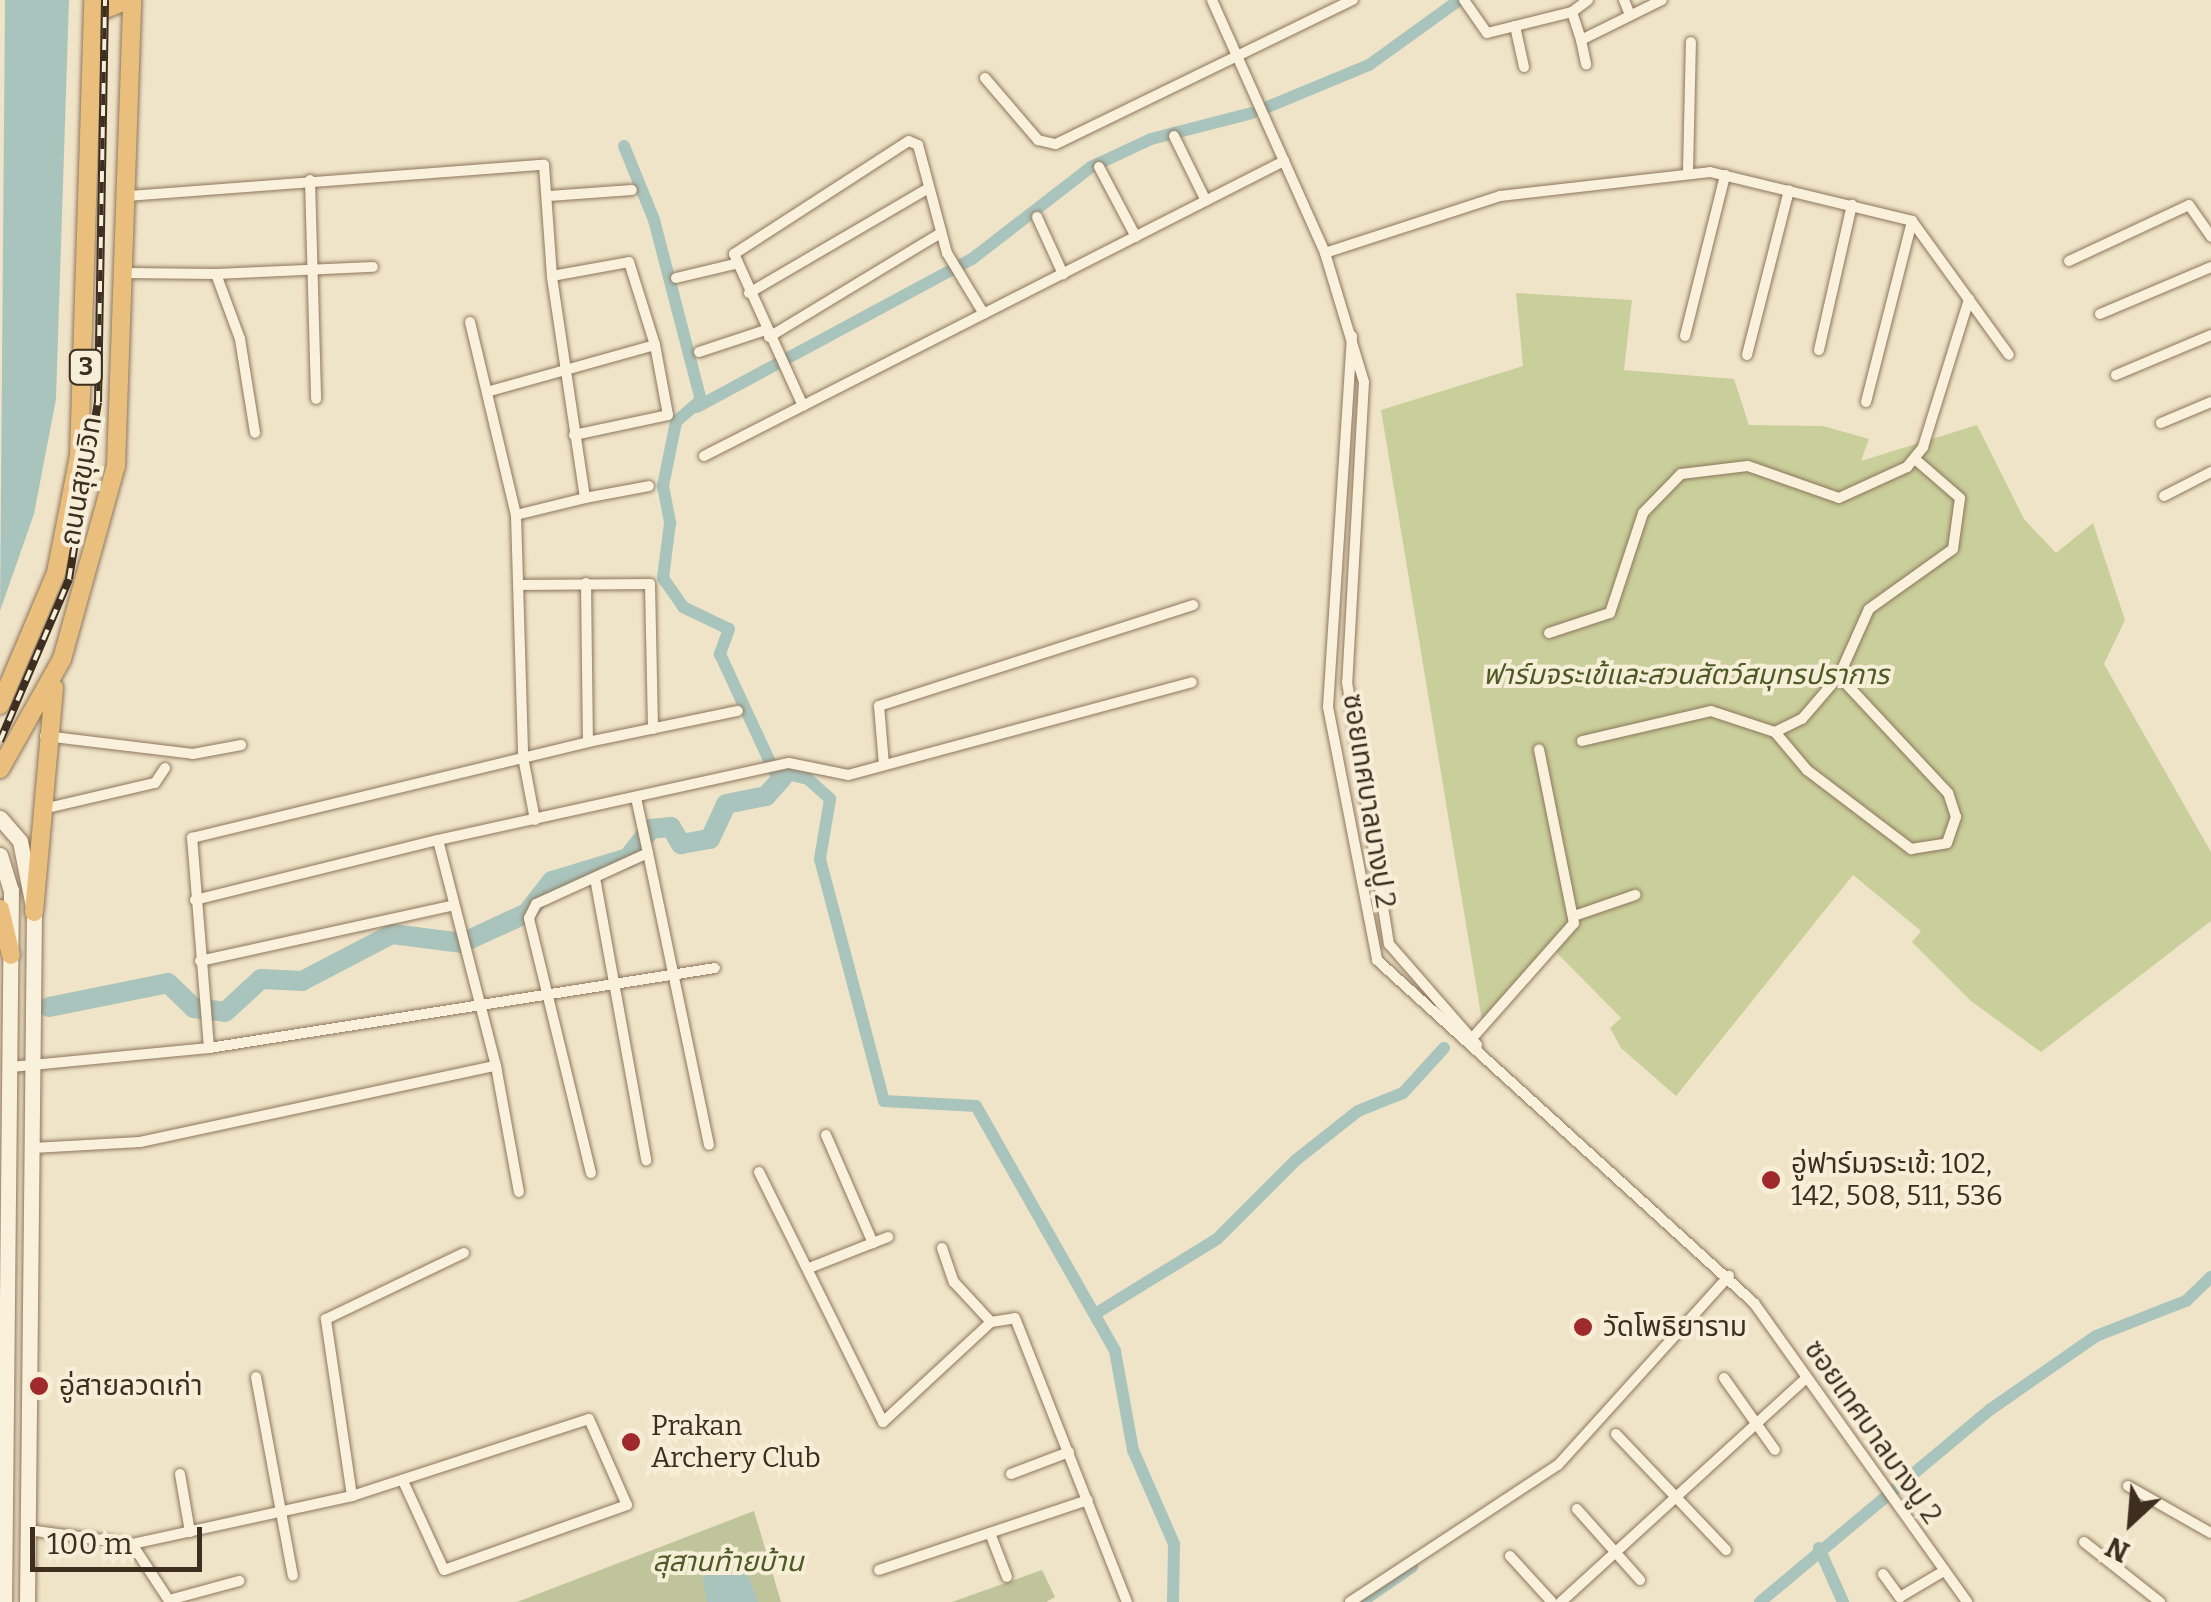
<!DOCTYPE html>
<html>
<head>
<meta charset="utf-8">
<style>
  body { margin:0 }
  #map { position:relative; width:2211px; height:1602px; overflow:hidden; background:#f0e4c8; font-family:Bitter,"Noto Sans Thai",serif }
  div>[style] { position:absolute }
  [style*='--x'] { left:calc(var(--x)*1px); top:calc(var(--y)*1px); width:calc(var(--w)*1px); rotate:calc(var(--a)*1deg) }
  .green>* { inset:0; background:#c9cf9b }
  .cemetery>* { inset:0; background:#bfc49a }
  .water>* { inset:0; background:#a9c4bc }
  .canal>* { height:12px; margin:-6px; padding:0 6px; transform-origin:6px; border-radius:6px; background:#a9c4bc }
  .river>* { height:20px; margin:-10px; padding:0 10px; transform-origin:10px; border-radius:10px; background:#a9c4bc }
  .roads { filter:drop-shadow(0 0 2px #8d765c) drop-shadow(0 0 2px #8d765c) }
  .minor>* { height:10px; margin:-5px; padding:0 5px; transform-origin:5px; border-radius:5px; background:#faf1dc }
  .secondary>* { height:15px; margin:-7.5px; padding:0 7.5px; transform-origin:7.5px; border-radius:7.5px; background:#faf1dc }
  .trunk>* { height:18px; margin:-9px; padding:0 9px; transform-origin:9px; border-radius:9px; background:#eabe7c }
  .rail>* { height:8px; margin-top:-4px; transform-origin:0; background:repeating-linear-gradient(90deg,#f7eed8 0 11px,#3d2e20 0 22px); box-sizing:border-box; border-block:2px solid #3d2e20 }
  .dots>* { width:28px; height:28px; translate:-50% -50%; box-sizing:border-box; border:5px solid #f7eed8; border-radius:50% }
  span { translate:-50% -50%; white-space:nowrap; text-align:center; line-height:1.15; -webkit-text-stroke:8px #f7eed8; paint-order:stroke }
  .shield-label span { padding:2px 8px; background:#f7eed8; border:2px solid; border-radius:8px; -webkit-text-stroke-width:0 }
  .shield-label { font-size:25px; color:#3d2e20; font-weight:700 }
  .street-label { font-size:28px; color:#3d2e20 }
  .park-label { font-size:28px; color:#4d5a26; font-style:italic }
  .poi-label { font-size:28px; color:#3d2e20 }
  .left { translate:0 -50%; text-align:left }
  .north { position:absolute; left:2081px; top:1472px; width:100px; height:100px; -webkit-text-stroke:8px #f7eed8; paint-order:stroke; rotate:206deg; font-size:28px; font-weight:700; line-height:40px; text-align:center; color:#3d2e20 }
  .north::after { content:''; display:block; margin:auto; width:35px; height:45px; background:#3d2e20; clip-path:polygon(50% 0,100% 100%,50% 72%,0 100%) }
  .scale { position:absolute; left:30px; top:1527px; width:172px; height:45px; box-sizing:border-box; border:5px solid #3d2e20; border-top:0; padding-left:12px; font-size:30px; line-height:35px; white-space:nowrap; color:#3d2e20; -webkit-text-stroke:8px #f7eed8; paint-order:stroke }
</style>
</head>
<body>
<div id="map">
  <div class="green">
    <div style="clip-path:polygon(1516px 293px,1632px 300px,1624px 370px,1734px 379px,1749px 425px,1823px 426px,1869px 439px,1861px 461px,1977px 425px,2024px 519px,2056px 553px,2093px 523px,2125px 620px,2104px 664px,2211px 852px,2211px 921px,2041px 1052px,1971px 1001px,1912px 942px,1921px 931px,1853px 875px,1676px 1096px,1621px 1048px,1610px 1028px,1621px 1018px,1552px 948px,1482px 1021px,1381px 410px,1523px 366px)"></div>
  </div>
  <div class="cemetery">
    <div style="clip-path:polygon(754px 1511px,781px 1602px,517px 1602px)"></div>
    <div style="clip-path:polygon(1042px 1570px,1055px 1597px,1046px 1602px,952px 1602px)"></div>
  </div>
  <div class="water">
    <div style="clip-path:polygon(5px 0,69px 0,56px 399px,34px 514px,0 611px)"></div>
    <div style="clip-path:polygon(739px 1551px,758px 1602px,707px 1602px,700px 1562px)"></div>
  </div>
  <div class="canal">
    <div style="--x:1265;--y:108;--w:113;--a:-22.5"></div>
    <div style="--x:1369;--y:65;--w:111;--a:-35.8"></div>
    <div style="--x:624;--y:146;--w:80;--a:67.9"></div>
    <div style="--x:654;--y:220;--w:186;--a:75.4"></div>
    <div style="--x:701;--y:400;--w:33;--a:139"></div>
    <div style="--x:676;--y:422;--w:65;--a:101.5"></div>
    <div style="--x:663;--y:486;--w:38;--a:79"></div>
    <div style="--x:670;--y:523;--w:55;--a:97.3"></div>
    <div style="--x:663;--y:578;--w:35;--a:55"></div>
    <div style="--x:683;--y:607;--w:51;--a:25.6"></div>
    <div style="--x:729;--y:629;--w:27;--a:110"></div>
    <div style="--x:720;--y:654;--w:129;--a:65.2"></div>
    <div style="--x:774;--y:771;--w:35;--a:13"></div>
    <div style="--x:808;--y:779;--w:30;--a:42"></div>
    <div style="--x:830;--y:799;--w:61;--a:99.5"></div>
    <div style="--x:820;--y:859;--w:250;--a:75.2"></div>
    <div style="--x:884;--y:1101;--w:92;--a:3.1"></div>
    <div style="--x:976;--y:1106;--w:282;--a:60.4"></div>
    <div style="--x:1115;--y:1351;--w:101;--a:79.7"></div>
    <div style="--x:1133;--y:1450;--w:103;--a:66.4"></div>
    <div style="--x:1174;--y:1544;--w:58;--a:91"></div>
    <div style="--x:697;--y:407;--w:312;--a:-28.3"></div>
    <div style="--x:972;--y:259;--w:150;--a:-37.7"></div>
    <div style="--x:1091;--y:167;--w:66;--a:-25"></div>
    <div style="--x:1151;--y:139;--w:104;--a:-14.4"></div>
    <div style="--x:1095;--y:1314;--w:143;--a:-31.6"></div>
    <div style="--x:1217;--y:1239;--w:112;--a:-45"></div>
    <div style="--x:1296;--y:1160;--w:79;--a:-38.3"></div>
    <div style="--x:1358;--y:1111;--w:48;--a:-21.8"></div>
    <div style="--x:1403;--y:1093;--w:61;--a:-47.7"></div>
    <div style="--x:1819;--y:1548;--w:59;--a:66"></div>
    <div style="--x:1361;--y:1602;--w:62;--a:-34.5"></div>
    <div style="--x:1760;--y:1602;--w:301;--a:-39.9"></div>
    <div style="--x:1991;--y:1409;--w:128;--a:-34.8"></div>
    <div style="--x:2096;--y:1336;--w:97;--a:-21.3"></div>
    <div style="--x:2186;--y:1301;--w:35;--a:-44"></div>
  </div>
  <div class="river">
    <div style="--x:49;--y:1007;--w:121;--a:-11.4"></div>
    <div style="--x:168;--y:983;--w:36;--a:44"></div>
    <div style="--x:194;--y:1008;--w:31;--a:7"></div>
    <div style="--x:225;--y:1012;--w:49;--a:-42.5"></div>
    <div style="--x:261;--y:979;--w:41;--a:2.8"></div>
    <div style="--x:302;--y:981;--w:102;--a:-27.6"></div>
    <div style="--x:392;--y:934;--w:71;--a:7.3"></div>
    <div style="--x:462;--y:943;--w:72;--a:-24.8"></div>
    <div style="--x:527;--y:913;--w:41;--a:-52"></div>
    <div style="--x:552;--y:881;--w:79;--a:-16.8"></div>
    <div style="--x:628;--y:858;--w:37;--a:-52"></div>
    <div style="--x:651;--y:829;--w:20;--a:-6"></div>
    <div style="--x:671;--y:827;--w:20;--a:60"></div>
    <div style="--x:681;--y:844;--w:29;--a:-10"></div>
    <div style="--x:710;--y:839;--w:38;--a:-65"></div>
    <div style="--x:726;--y:804;--w:41;--a:-11.3"></div>
    <div style="--x:766;--y:796;--w:24;--a:-48"></div>
  </div>
  <div class="roads">
    <div class="minor">
      <div style="--x:1212;--y:0;--w:277;--a:65.9"></div>
      <div style="--x:1325;--y:253;--w:135;--a:73.2"></div>
      <div style="--x:1364;--y:382;--w:300;--a:93.2"></div>
      <div style="--x:1347;--y:682;--w:265;--a:80.9"></div>
      <div style="--x:1389;--y:944;--w:134;--a:48.9"></div>
      <div style="--x:1464;--y:0;--w:40;--a:55.1"></div>
      <div style="--x:1487;--y:33;--w:88;--a:-13.9"></div>
      <div style="--x:1588;--y:0;--w:20;--a:143"></div>
      <div style="--x:1572;--y:12;--w:29;--a:72"></div>
      <div style="--x:1581;--y:40;--w:90;--a:-26.3"></div>
      <div style="--x:1624;--y:0;--w:16;--a:68"></div>
      <div style="--x:1515;--y:26;--w:42;--a:77.6"></div>
      <div style="--x:1581;--y:40;--w:25;--a:78"></div>
      <div style="--x:985;--y:78;--w:82;--a:49.5"></div>
      <div style="--x:1038;--y:140;--w:18;--a:13"></div>
      <div style="--x:1056;--y:144;--w:330;--a:-25.9"></div>
      <div style="--x:1174;--y:136;--w:72;--a:63.8"></div>
      <div style="--x:1099;--y:167;--w:79;--a:62.1"></div>
      <div style="--x:1688;--y:171;--w:129;--a:-88.7"></div>
      <div style="--x:310;--y:180;--w:219;--a:88.4"></div>
      <div style="--x:128;--y:196;--w:417;--a:-4.3"></div>
      <div style="--x:544;--y:165;--w:111;--a:85.9"></div>
      <div style="--x:552;--y:276;--w:78;--a:-10.3"></div>
      <div style="--x:629;--y:262;--w:87;--a:72.6"></div>
      <div style="--x:655;--y:345;--w:174;--a:164.4"></div>
      <div style="--x:549;--y:196;--w:83;--a:-4.1"></div>
      <div style="--x:1037;--y:217;--w:63;--a:65.5"></div>
      <div style="--x:1325;--y:253;--w:184;--a:-18"></div>
      <div style="--x:1500;--y:196;--w:211;--a:-6.5"></div>
      <div style="--x:1710;--y:172;--w:208;--a:13.6"></div>
      <div style="--x:1912;--y:221;--w:165;--a:54.1"></div>
      <div style="--x:2069;--y:261;--w:132;--a:-25"></div>
      <div style="--x:2189;--y:205;--w:39;--a:55"></div>
      <div style="--x:126;--y:273;--w:90;--a:0.6"></div>
      <div style="--x:216;--y:274;--w:69;--a:69.7"></div>
      <div style="--x:240;--y:339;--w:95;--a:80.9"></div>
      <div style="--x:216;--y:274;--w:157;--a:-2.6"></div>
      <div style="--x:676;--y:278;--w:61;--a:-13.3"></div>
      <div style="--x:749;--y:293;--w:204;--a:-30.3"></div>
      <div style="--x:2100;--y:314;--w:121;--a:-22.9"></div>
      <div style="--x:470;--y:322;--w:198;--a:76.6"></div>
      <div style="--x:516;--y:515;--w:242;--a:88.3"></div>
      <div style="--x:523;--y:757;--w:64;--a:79.2"></div>
      <div style="--x:1352;--y:336;--w:372;--a:93.7"></div>
      <div style="--x:1328;--y:707;--w:258;--a:79"></div>
      <div style="--x:1377;--y:960;--w:510;--a:42.3"></div>
      <div style="--x:1754;--y:1303;--w:367;--a:54.5"></div>
      <div style="--x:1685;--y:336;--w:166;--a:-76"></div>
      <div style="--x:769;--y:337;--w:199;--a:-31.2"></div>
      <div style="--x:1819;--y:350;--w:149;--a:-77.2"></div>
      <div style="--x:699;--y:352;--w:71;--a:-18.2"></div>
      <div style="--x:1747;--y:355;--w:170;--a:-75.7"></div>
      <div style="--x:2116;--y:375;--w:103;--a:-22.8"></div>
      <div style="--x:1866;--y:402;--w:187;--a:-75.7"></div>
      <div style="--x:803;--y:406;--w:167;--a:-114.4"></div>
      <div style="--x:734;--y:254;--w:208;--a:-32.9"></div>
      <div style="--x:909;--y:141;--w:10;--a:24"></div>
      <div style="--x:918;--y:145;--w:112;--a:75"></div>
      <div style="--x:947;--y:253;--w:71;--a:58.8"></div>
      <div style="--x:2161;--y:423;--w:54;--a:-22.8"></div>
      <div style="--x:574;--y:435;--w:96;--a:-12"></div>
      <div style="--x:668;--y:415;--w:71;--a:-100.5"></div>
      <div style="--x:704;--y:456;--w:651;--a:-26.96"></div>
      <div style="--x:2164;--y:496;--w:53;--a:-27.1"></div>
      <div style="--x:585;--y:498;--w:65;--a:-10.6"></div>
      <div style="--x:516;--y:515;--w:71;--a:-13.8"></div>
      <div style="--x:585;--y:498;--w:224;--a:-98.5"></div>
      <div style="--x:586;--y:583;--w:159;--a:89.3"></div>
      <div style="--x:588;--y:742;--w:153;--a:-11.7"></div>
      <div style="--x:519;--y:585;--w:131;--a:-0.4"></div>
      <div style="--x:650;--y:584;--w:145;--a:88.8"></div>
      <div style="--x:1549;--y:633;--w:64;--a:-18.2"></div>
      <div style="--x:1610;--y:613;--w:105;--a:-71.7"></div>
      <div style="--x:1643;--y:513;--w:54;--a:-45.7"></div>
      <div style="--x:1681;--y:474;--w:67;--a:-6.8"></div>
      <div style="--x:1748;--y:466;--w:96;--a:19.4"></div>
      <div style="--x:1839;--y:498;--w:75;--a:-24.5"></div>
      <div style="--x:1907;--y:467;--w:26;--a:-51"></div>
      <div style="--x:1923;--y:447;--w:155;--a:-72.7"></div>
      <div style="--x:1775;--y:732;--w:50;--a:49.9"></div>
      <div style="--x:1807;--y:770;--w:131;--a:37.2"></div>
      <div style="--x:1911;--y:849;--w:36;--a:-9"></div>
      <div style="--x:1947;--y:843;--w:28;--a:-71"></div>
      <div style="--x:1956;--y:817;--w:25;--a:-108"></div>
      <div style="--x:1948;--y:793;--w:160;--a:-133"></div>
      <div style="--x:45;--y:736;--w:149;--a:6.9"></div>
      <div style="--x:193;--y:754;--w:49;--a:-10.6"></div>
      <div style="--x:1582;--y:741;--w:132;--a:-13.1"></div>
      <div style="--x:1711;--y:711;--w:67;--a:18.2"></div>
      <div style="--x:1775;--y:732;--w:30;--a:-26"></div>
      <div style="--x:1802;--y:719;--w:57;--a:-49.3"></div>
      <div style="--x:1839;--y:676;--w:73;--a:-65.9"></div>
      <div style="--x:1869;--y:609;--w:103;--a:-35.5"></div>
      <div style="--x:1953;--y:549;--w:51;--a:-82.2"></div>
      <div style="--x:1960;--y:498;--w:60;--a:-139.1"></div>
      <div style="--x:884;--y:765;--w:59;--a:-94.8"></div>
      <div style="--x:879;--y:706;--w:330;--a:-17.8"></div>
      <div style="--x:43;--y:809;--w:115;--a:-13.1"></div>
      <div style="--x:155;--y:783;--w:18;--a:-56"></div>
      <div style="--x:648;--y:853;--w:298;--a:78.2"></div>
      <div style="--x:595;--y:878;--w:287;--a:79.7"></div>
      <div style="--x:195;--y:900;--w:250;--a:-13.9"></div>
      <div style="--x:1574;--y:916;--w:65;--a:-19"></div>
      <div style="--x:200;--y:961;--w:257;--a:-12.4"></div>
      <div style="--x:1475;--y:1035;--w:149;--a:-48.5"></div>
      <div style="--x:1574;--y:923;--w:177;--a:-101.4"></div>
      <div style="--x:209;--y:1048;--w:211;--a:-94.6"></div>
      <div style="--x:192;--y:838;--w:407;--a:-13.6"></div>
      <div style="--x:496;--y:1066;--w:233;--a:-104.4"></div>
      <div style="--x:438;--y:840;--w:359;--a:-12.4"></div>
      <div style="--x:789;--y:763;--w:60;--a:11.5"></div>
      <div style="--x:848;--y:775;--w:356;--a:-15.1"></div>
      <div style="--x:11;--y:1067;--w:199;--a:-5.5"></div>
      <div style="--x:209;--y:1048;--w:512;--a:-8.98"></div>
      <div style="--x:826;--y:1135;--w:118;--a:66.5"></div>
      <div style="--x:33;--y:1148;--w:107;--a:-3.2"></div>
      <div style="--x:140;--y:1142;--w:364;--a:-12.1"></div>
      <div style="--x:496;--y:1066;--w:128;--a:79.7"></div>
      <div style="--x:759;--y:1172;--w:279;--a:63.6"></div>
      <div style="--x:883;--y:1422;--w:147;--a:-42.8"></div>
      <div style="--x:991;--y:1322;--w:24;--a:-9"></div>
      <div style="--x:1015;--y:1318;--w:305;--a:68.5"></div>
      <div style="--x:591;--y:1173;--w:262;--a:-103.7"></div>
      <div style="--x:529;--y:918;--w:16;--a:-63"></div>
      <div style="--x:536;--y:904;--w:123;--a:-24.5"></div>
      <div style="--x:648;--y:853;--w:56;--a:-102.3"></div>
      <div style="--x:942;--y:1248;--w:36;--a:71"></div>
      <div style="--x:954;--y:1282;--w:54;--a:47.2"></div>
      <div style="--x:809;--y:1268;--w:85;--a:-21.4"></div>
      <div style="--x:256;--y:1377;--w:202;--a:79.5"></div>
      <div style="--x:1724;--y:1378;--w:88;--a:54.7"></div>
      <div style="--x:1616;--y:1434;--w:160;--a:46.5"></div>
      <div style="--x:180;--y:1474;--w:59;--a:80.2"></div>
      <div style="--x:1011;--y:1474;--w:62;--a:-20.8"></div>
      <div style="--x:2128;--y:1486;--w:95;--a:29.5"></div>
      <div style="--x:352;--y:1496;--w:179;--a:-98.4"></div>
      <div style="--x:326;--y:1319;--w:153;--a:-25.6"></div>
      <div style="--x:1577;--y:1509;--w:95;--a:48.4"></div>
      <div style="--x:28;--y:1530;--w:105;--a:7.7"></div>
      <div style="--x:132;--y:1544;--w:225;--a:-12.3"></div>
      <div style="--x:352;--y:1496;--w:249;--a:-18"></div>
      <div style="--x:589;--y:1419;--w:94;--a:66.2"></div>
      <div style="--x:627;--y:1505;--w:194;--a:160.4"></div>
      <div style="--x:444;--y:1570;--w:98;--a:-114.7"></div>
      <div style="--x:990;--y:1533;--w:47;--a:68.9"></div>
      <div style="--x:2084;--y:1542;--w:97;--a:38.3"></div>
      <div style="--x:132;--y:1544;--w:69;--a:56.8"></div>
      <div style="--x:1510;--y:1556;--w:62;--a:47.6"></div>
      <div style="--x:879;--y:1570;--w:220;--a:-18.5"></div>
      <div style="--x:1883;--y:1574;--w:29;--a:54"></div>
      <div style="--x:1900;--y:1597;--w:51;--a:-30.6"></div>
      <div style="--x:169;--y:1600;--w:73;--a:-15.2"></div>
      <div style="--x:1350;--y:1602;--w:249;--a:-33.4"></div>
      <div style="--x:1558;--y:1465;--w:255;--a:-47.9"></div>
      <div style="--x:1561;--y:1602;--w:332;--a:-42.4"></div>
    </div>
    <div class="secondary">
      <div style="--x:0;--y:818;--w:30;--a:49"></div>
      <div style="--x:20;--y:841;--w:72;--a:78.8"></div>
      <div style="--x:34;--y:912;--w:690;--a:90.58"></div>
      <div style="--x:0;--y:855;--w:37;--a:73"></div>
      <div style="--x:11;--y:890;--w:712;--a:90.56"></div>
    </div>
    <div class="trunk">
      <div style="--x:93;--y:14;--w:38;--a:-22"></div>
      <div style="--x:0;--y:705;--w:143;--a:-67"></div>
      <div style="--x:56;--y:573;--w:119;--a:-78.9"></div>
      <div style="--x:79;--y:456;--w:456;--a:-88.2"></div>
      <div style="--x:0;--y:769;--w:126;--a:-60.6"></div>
      <div style="--x:62;--y:659;--w:200;--a:-74.4"></div>
      <div style="--x:116;--y:466;--w:466;--a:-88"></div>
      <div style="--x:0;--y:909;--w:47;--a:76.6"></div>
      <div style="--x:34;--y:912;--w:225;--a:-84.9"></div>
    </div>
  </div>
  <div class="rail">
    <div style="--x:0;--y:741;--w:176;--a:-66.9"></div>
    <div style="--x:69;--y:579;--w:179;--a:-80.7"></div>
    <div style="--x:98;--y:402;--w:402;--a:-89"></div>
  </div>
  <div class="dots">
    <div style="left:1771px;top:1180px;background:#9e2a2b"></div>
    <div style="left:1583px;top:1327px;background:#9e2a2b"></div>
    <div style="left:39px;top:1386px;background:#9e2a2b"></div>
    <div style="left:631px;top:1442px;background:#9e2a2b"></div>
  </div>
  <div class="shield-label">
    <span style="left:86px;top:367px">3</span>
  </div>
  <div class="street-label">
    <span style="left:81px;top:481px;rotate:-80deg">ถนนสุขุมวิท</span>
    <span style="left:1369px;top:801px;rotate:81deg">ซอยเทศบาลบางปู 2</span>
    <span style="left:1873px;top:1432px;rotate:55deg">ซอยเทศบาลบางปู 2</span>
  </div>
  <div class="park-label">
    <span style="left:1686px;top:675px">ฟาร์มจระเข้และสวนสัตว์สมุทรปราการ</span>
    <span style="left:728px;top:1562px">สุสานท้ายบ้าน</span>
  </div>
  <div class="poi-label">
    <span class="left" style="left:1791px;top:1180px">อู่ฟาร์มจระเข้: 102,<br>142, 508, 511, 536</span>
    <span class="left" style="left:1603px;top:1327px">วัดโพธิยาราม</span>
    <span class="left" style="left:59px;top:1386px">อู่สายลวดเก่า</span>
    <span class="left" style="left:651px;top:1442px">Prakan<br>Archery Club</span>
  </div>
  <div class="north">N</div>
  <div class="scale">100 m</div>
</div>
</body>
</html>
